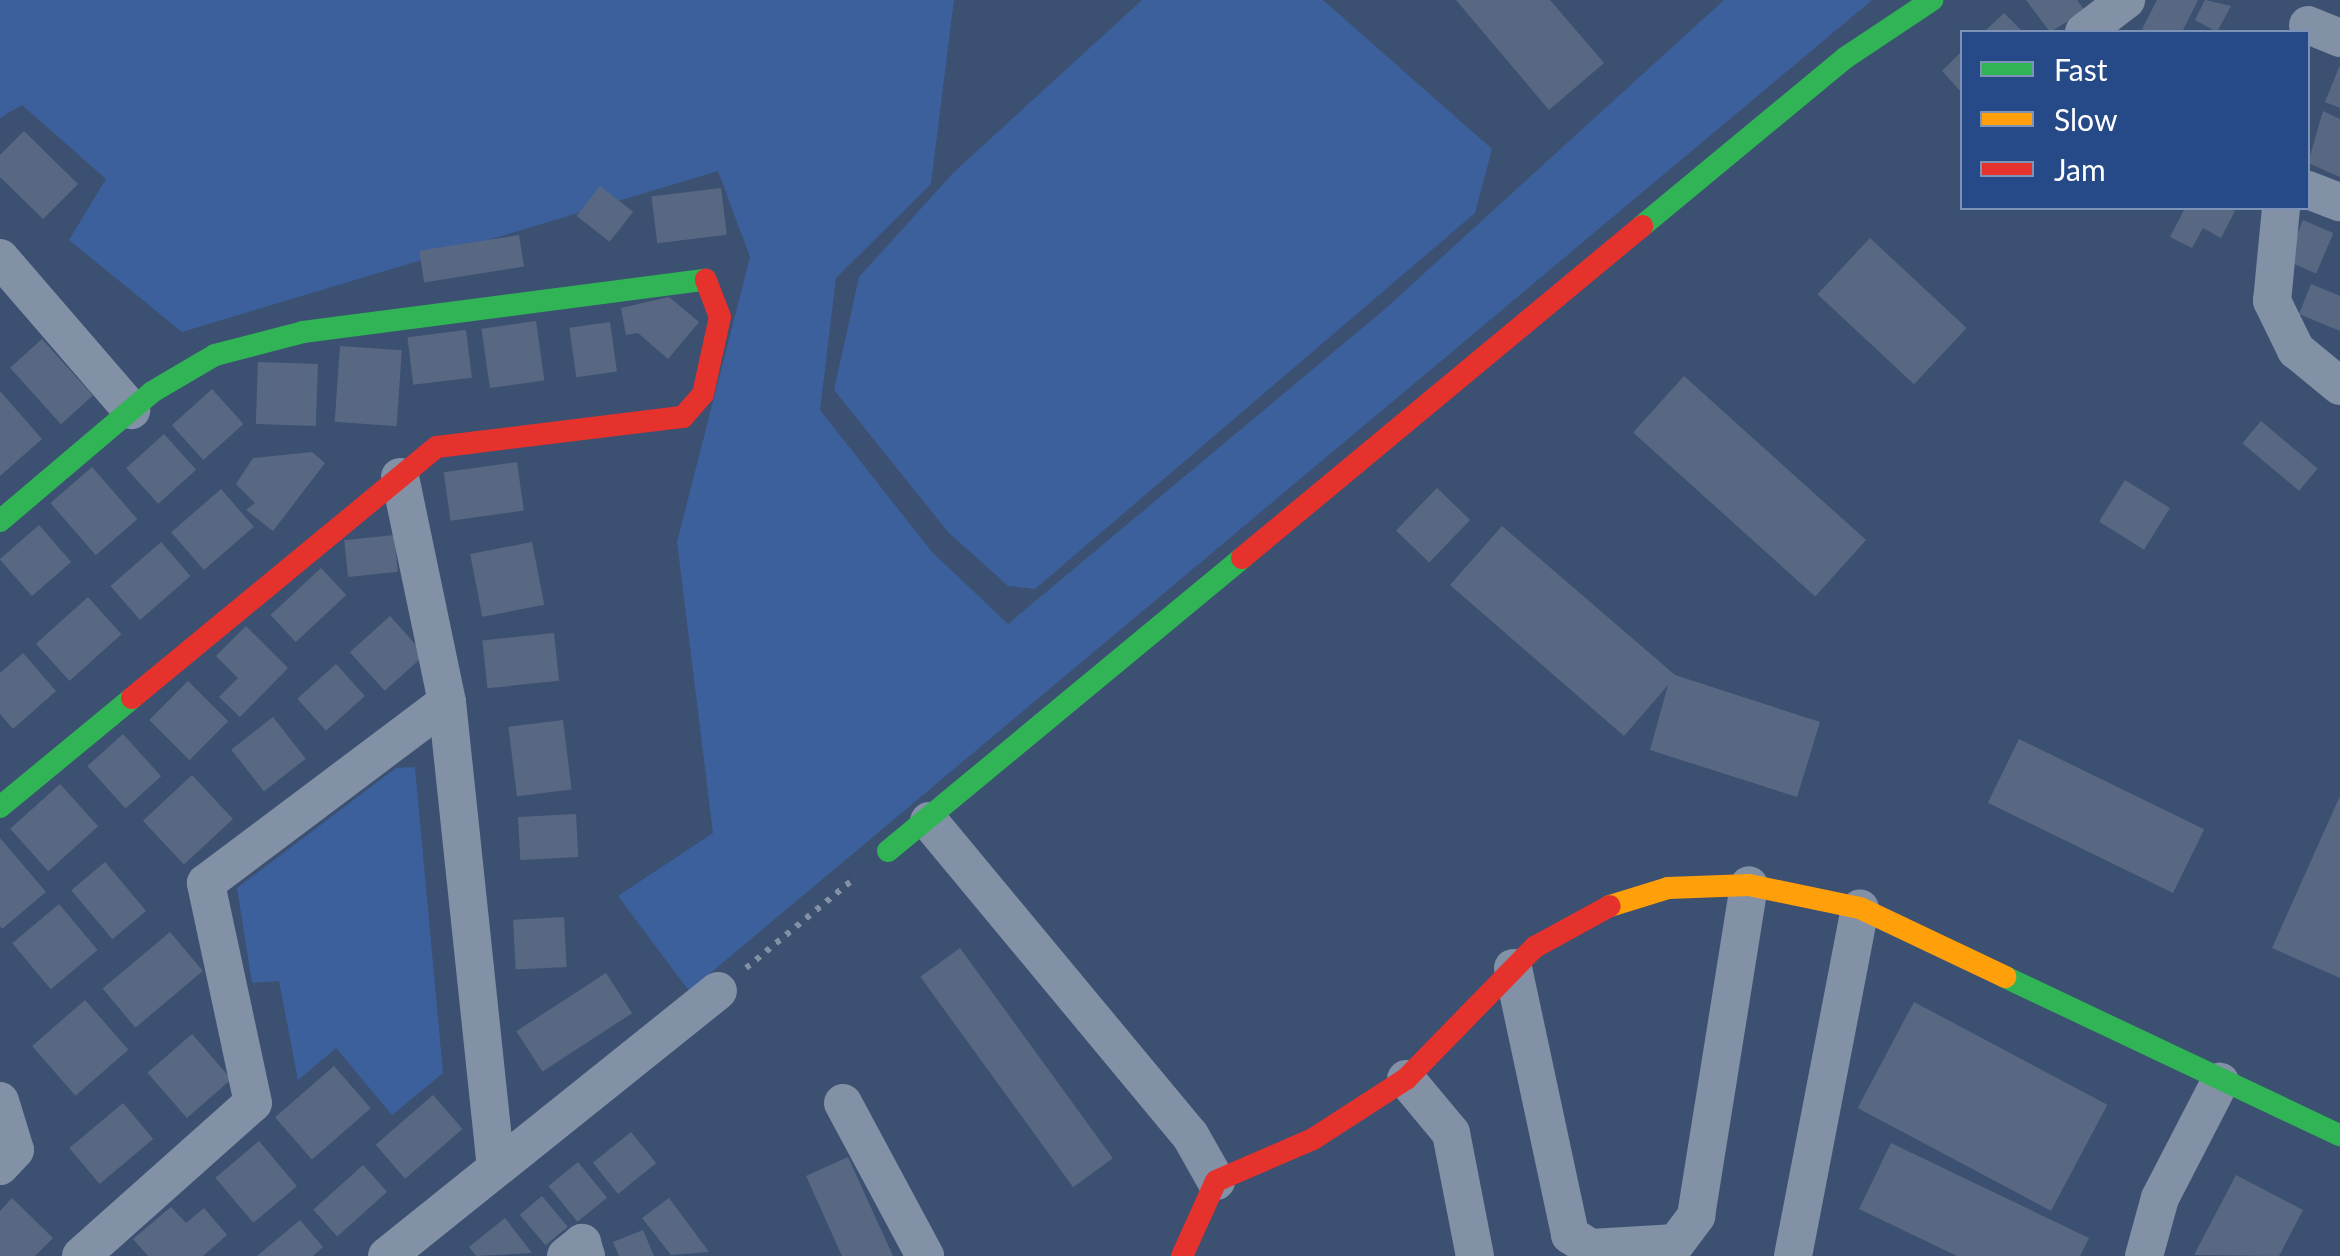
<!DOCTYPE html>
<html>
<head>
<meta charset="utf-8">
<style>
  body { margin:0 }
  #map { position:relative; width:2340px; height:1256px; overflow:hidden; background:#3c5071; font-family:Lato,sans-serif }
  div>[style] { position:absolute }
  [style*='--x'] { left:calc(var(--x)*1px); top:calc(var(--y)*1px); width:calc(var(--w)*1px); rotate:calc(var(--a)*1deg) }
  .green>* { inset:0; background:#3b609c }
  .building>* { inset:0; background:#586882; transform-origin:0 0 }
  .path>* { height:6px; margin-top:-3px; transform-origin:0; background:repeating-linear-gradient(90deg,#8391a6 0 5px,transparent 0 13px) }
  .street>* { height:38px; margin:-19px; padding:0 19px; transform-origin:19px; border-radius:19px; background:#8391a6 }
  .fast>* { height:22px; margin:-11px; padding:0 11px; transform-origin:11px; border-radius:11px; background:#30b455 }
  .slow>* { height:22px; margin:-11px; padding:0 11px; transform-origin:11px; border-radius:11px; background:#ff9f0a }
  .jam>* { height:22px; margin:-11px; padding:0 11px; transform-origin:11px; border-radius:11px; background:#e5322d }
  span { translate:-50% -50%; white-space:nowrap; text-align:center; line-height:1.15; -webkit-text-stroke:9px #264a87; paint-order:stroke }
  .legend { position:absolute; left:1960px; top:30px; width:350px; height:180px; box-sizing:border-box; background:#264a87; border:2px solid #7d92b7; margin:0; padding:12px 18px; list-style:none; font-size:30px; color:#fff }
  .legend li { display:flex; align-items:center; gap:20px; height:50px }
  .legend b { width:50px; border:2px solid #7d92b7 }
</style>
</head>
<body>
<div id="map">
  <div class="green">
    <div style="clip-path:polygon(0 0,954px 0,931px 184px,836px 278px,820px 410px,932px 552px,1008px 624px,1385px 309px,1724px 0,1872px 0,689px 991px,618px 896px,713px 833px,677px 542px,750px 257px,718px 171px,182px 332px,69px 240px,106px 179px,22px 105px,0 118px)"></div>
    <div style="clip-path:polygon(1142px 0,1323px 0,1492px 149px,1475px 213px,1035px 589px,1008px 586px,948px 532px,834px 390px,859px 277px,954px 172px)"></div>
    <div style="clip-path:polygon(415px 767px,443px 1073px,392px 1115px,336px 1048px,298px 1080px,279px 981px,252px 983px,237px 888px,396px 768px)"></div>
  </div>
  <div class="building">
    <div style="clip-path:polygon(1456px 0,1550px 0,1604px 63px,1549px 110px)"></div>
    <div style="clip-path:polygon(2026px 0,2077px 0,2085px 11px,2050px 32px)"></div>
    <div style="clip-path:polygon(2157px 0,2198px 0,2182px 32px,2150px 32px,2142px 29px)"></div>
    <div style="clip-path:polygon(2205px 0,2231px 6px,2217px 32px,2195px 20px)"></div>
    <div style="clip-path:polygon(2004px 13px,2023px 32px,1984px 32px)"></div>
    <div style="clip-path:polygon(1962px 51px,1962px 93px,1942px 71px)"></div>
    <div style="clip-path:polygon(2340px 65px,2340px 108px,2325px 102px)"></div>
    <div style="clip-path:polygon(2323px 111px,2340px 119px,2340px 177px,2308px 163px)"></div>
    <div style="clip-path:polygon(24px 131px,78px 184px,43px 219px,0 177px,0 155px)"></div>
    <div style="left:600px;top:186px;width:42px;height:38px;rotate:38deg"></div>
    <div style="left:721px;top:188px;width:47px;height:70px;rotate:83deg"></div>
    <div style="clip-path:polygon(2185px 208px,2228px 208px,2235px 211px,2221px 238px,2203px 228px,2192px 248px,2170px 237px)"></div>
    <div style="left:2303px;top:220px;width:33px;height:44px;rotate:23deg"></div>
    <div style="left:519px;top:235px;width:32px;height:101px;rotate:81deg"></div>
    <div style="left:1870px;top:238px;width:132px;height:77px;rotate:43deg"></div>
    <div style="clip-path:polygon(2311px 284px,2340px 296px,2340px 331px,2299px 314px)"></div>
    <div style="clip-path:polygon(669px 297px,699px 322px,668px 359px,638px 333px,626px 335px,621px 308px)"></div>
    <div style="left:536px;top:321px;width:60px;height:55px;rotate:82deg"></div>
    <div style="left:610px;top:322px;width:50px;height:41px;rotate:82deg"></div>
    <div style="left:466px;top:330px;width:48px;height:59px;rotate:83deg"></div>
    <div style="left:42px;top:339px;width:76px;height:43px;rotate:48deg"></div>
    <div style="left:340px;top:346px;width:62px;height:76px;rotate:4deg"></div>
    <div style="left:258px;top:362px;width:60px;height:62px;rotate:2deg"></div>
    <div style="left:1684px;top:376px;width:245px;height:76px;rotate:42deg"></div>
    <div style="left:212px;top:389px;width:47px;height:54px;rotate:48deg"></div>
    <div style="clip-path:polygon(0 391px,42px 439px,0 476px)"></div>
    <div style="left:2261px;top:421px;width:74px;height:29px;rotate:40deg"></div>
    <div style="left:164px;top:434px;width:48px;height:51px;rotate:48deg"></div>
    <div style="clip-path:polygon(312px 452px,325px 463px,273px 531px,246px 510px,255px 503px,236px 484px,253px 458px)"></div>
    <div style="left:517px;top:462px;width:49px;height:74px;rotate:82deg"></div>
    <div style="left:92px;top:467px;width:69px;height:55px;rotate:49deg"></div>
    <div style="left:2125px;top:480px;width:53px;height:49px;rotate:32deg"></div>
    <div style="left:1437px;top:488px;width:46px;height:59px;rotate:44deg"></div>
    <div style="left:221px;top:489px;width:50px;height:66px;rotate:49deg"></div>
    <div style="left:39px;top:525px;width:49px;height:52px;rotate:49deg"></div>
    <div style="clip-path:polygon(1502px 526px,1675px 675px,1820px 722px,1797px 797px,1650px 750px,1668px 685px,1624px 736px,1450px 585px)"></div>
    <div style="left:394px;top:535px;width:37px;height:50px;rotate:84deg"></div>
    <div style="left:161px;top:542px;width:45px;height:67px;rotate:49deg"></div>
    <div style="left:532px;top:542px;width:64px;height:63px;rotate:79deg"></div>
    <div style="left:321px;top:568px;width:37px;height:69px;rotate:47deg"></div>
    <div style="left:88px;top:597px;width:50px;height:70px;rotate:48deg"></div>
    <div style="left:390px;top:616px;width:52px;height:54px;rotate:48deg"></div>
    <div style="clip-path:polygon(246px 626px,288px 668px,240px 717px,219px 697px,238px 678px,216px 656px)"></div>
    <div style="left:554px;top:633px;width:48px;height:72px;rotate:84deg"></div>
    <div style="clip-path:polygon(23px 653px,56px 691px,13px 729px,0 714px,0 673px)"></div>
    <div style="left:336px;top:664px;width:43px;height:52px;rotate:48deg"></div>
    <div style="left:188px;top:681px;width:57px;height:55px;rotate:45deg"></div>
    <div style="left:273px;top:717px;width:53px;height:53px;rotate:52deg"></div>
    <div style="left:563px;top:720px;width:70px;height:55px;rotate:83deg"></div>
    <div style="left:123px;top:734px;width:57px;height:48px;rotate:48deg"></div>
    <div style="left:2019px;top:739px;width:206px;height:71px;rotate:26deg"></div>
    <div style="left:192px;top:775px;width:60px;height:67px;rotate:47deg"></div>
    <div style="left:60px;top:784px;width:57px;height:67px;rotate:48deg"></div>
    <div style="clip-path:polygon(2340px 796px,2340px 978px,2272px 948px)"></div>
    <div style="left:576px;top:814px;width:43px;height:58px;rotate:87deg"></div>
    <div style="clip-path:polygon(0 838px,46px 892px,2px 929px,0 926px)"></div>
    <div style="left:105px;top:862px;width:64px;height:44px;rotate:50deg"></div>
    <div style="left:59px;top:904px;width:60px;height:61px;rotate:50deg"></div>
    <div style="left:564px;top:917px;width:50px;height:51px;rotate:87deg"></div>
    <div style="left:170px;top:932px;width:51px;height:88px;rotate:50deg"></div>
    <div style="left:960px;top:948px;width:260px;height:49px;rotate:54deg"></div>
    <div style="left:606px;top:973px;width:48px;height:107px;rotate:57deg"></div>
    <div style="left:85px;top:1000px;width:66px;height:70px;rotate:49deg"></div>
    <div style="left:1914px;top:1002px;width:219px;height:120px;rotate:28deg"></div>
    <div style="left:192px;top:1034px;width:60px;height:59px;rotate:49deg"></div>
    <div style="left:334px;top:1066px;width:56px;height:78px;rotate:49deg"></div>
    <div style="left:433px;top:1095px;width:45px;height:76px;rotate:49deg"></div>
    <div style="left:123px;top:1103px;width:47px;height:70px;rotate:50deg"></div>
    <div style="left:631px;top:1132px;width:40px;height:49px;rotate:51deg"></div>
    <div style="left:259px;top:1141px;width:59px;height:57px;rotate:50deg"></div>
    <div style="clip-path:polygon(1891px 1143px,2089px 1238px,2080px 1256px,1957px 1256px,1859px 1209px)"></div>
    <div style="clip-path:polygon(848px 1157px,893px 1256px,842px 1256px,806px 1176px)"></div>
    <div style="left:578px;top:1162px;width:46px;height:38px;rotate:51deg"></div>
    <div style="left:363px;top:1165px;width:36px;height:67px;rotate:48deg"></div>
    <div style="clip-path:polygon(2236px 1175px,2303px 1210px,2279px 1256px,2194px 1255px)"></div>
    <div style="left:542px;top:1196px;width:40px;height:29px;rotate:50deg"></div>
    <div style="clip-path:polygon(12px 1198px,53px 1238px,35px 1256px,0 1256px,0 1211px)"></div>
    <div style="clip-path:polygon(669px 1198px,709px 1252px,671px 1255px,642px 1218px)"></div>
    <div style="clip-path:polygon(171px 1207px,186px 1223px,204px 1208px,227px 1235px,203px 1256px,148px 1256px,133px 1239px)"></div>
    <div style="clip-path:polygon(505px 1218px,532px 1253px,476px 1256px,469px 1247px)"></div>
    <div style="clip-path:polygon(300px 1220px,323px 1247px,313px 1256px,257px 1256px)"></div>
    <div style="clip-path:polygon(643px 1230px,654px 1256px,619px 1256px,613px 1242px)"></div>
  </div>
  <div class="path">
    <div style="--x:746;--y:968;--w:143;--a:-39.6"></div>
  </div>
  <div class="street">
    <div style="--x:2308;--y:25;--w:35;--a:22"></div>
    <div style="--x:2084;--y:32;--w:53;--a:-37.3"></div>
    <div style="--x:2308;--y:190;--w:34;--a:21"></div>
    <div style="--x:2281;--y:208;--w:93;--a:95.5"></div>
    <div style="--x:2272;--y:301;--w:55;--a:63.9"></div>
    <div style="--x:2296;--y:350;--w:57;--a:39.3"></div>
    <div style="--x:0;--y:258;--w:201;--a:49.2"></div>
    <div style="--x:400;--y:477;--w:230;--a:78.2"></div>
    <div style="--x:447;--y:702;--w:466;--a:84"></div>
    <div style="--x:929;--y:821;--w:408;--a:50.3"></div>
    <div style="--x:1190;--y:1135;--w:53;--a:60.5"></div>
    <div style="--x:1513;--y:968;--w:273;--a:77.9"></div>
    <div style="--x:1570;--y:1235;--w:25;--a:32"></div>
    <div style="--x:1591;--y:1248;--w:85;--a:-3.4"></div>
    <div style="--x:1676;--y:1243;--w:34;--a:-53"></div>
    <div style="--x:1696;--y:1216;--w:335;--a:-80.9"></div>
    <div style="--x:1406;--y:1079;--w:70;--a:50.2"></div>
    <div style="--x:1451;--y:1133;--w:125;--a:79"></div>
    <div style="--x:0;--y:1101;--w:51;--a:73"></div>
    <div style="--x:15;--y:1150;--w:22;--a:133"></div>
    <div style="--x:843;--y:1103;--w:174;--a:61.8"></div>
    <div style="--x:81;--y:1256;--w:230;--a:-41.7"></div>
    <div style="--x:253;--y:1103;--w:225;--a:-102.1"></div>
    <div style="--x:206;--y:883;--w:301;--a:-36.9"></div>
    <div style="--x:387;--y:1256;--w:424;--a:-38.7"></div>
    <div style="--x:566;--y:1256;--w:21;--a:-39"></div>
    <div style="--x:582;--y:1243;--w:14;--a:73"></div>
    <div style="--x:1793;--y:1256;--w:354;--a:-79.1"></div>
    <div style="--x:2144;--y:1256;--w:60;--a:-74.6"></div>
    <div style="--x:2160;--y:1198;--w:131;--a:-62.7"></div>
  </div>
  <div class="fast">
    <div style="--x:1642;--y:226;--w:264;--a:-39.6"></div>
    <div style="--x:1845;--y:58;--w:105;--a:-33.7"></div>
    <div style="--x:0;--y:521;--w:199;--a:-40.3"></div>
    <div style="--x:152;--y:392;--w:73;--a:-30.4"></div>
    <div style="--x:215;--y:355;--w:91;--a:-14.6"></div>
    <div style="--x:303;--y:332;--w:406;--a:-7.4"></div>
    <div style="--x:0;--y:807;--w:171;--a:-39.5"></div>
    <div style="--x:888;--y:851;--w:460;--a:-39.6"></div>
    <div style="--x:2005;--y:977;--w:370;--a:25.3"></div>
  </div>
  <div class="slow">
    <div style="--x:1610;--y:906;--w:61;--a:-17.2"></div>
    <div style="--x:1668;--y:888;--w:81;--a:-2.1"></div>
    <div style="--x:1749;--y:885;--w:113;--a:11.7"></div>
    <div style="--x:1860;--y:908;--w:161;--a:25.4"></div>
  </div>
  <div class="jam">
    <div style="--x:1242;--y:558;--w:520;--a:-39.69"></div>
    <div style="--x:132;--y:698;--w:395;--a:-39.5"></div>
    <div style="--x:437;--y:447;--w:248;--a:-7"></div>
    <div style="--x:683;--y:417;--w:30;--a:-49"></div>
    <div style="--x:703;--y:394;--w:79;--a:-77.6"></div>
    <div style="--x:720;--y:317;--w:40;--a:-111"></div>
    <div style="--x:1182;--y:1256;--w:82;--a:-65.6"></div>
    <div style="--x:1216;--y:1181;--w:106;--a:-23.4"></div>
    <div style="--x:1313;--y:1139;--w:111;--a:-32.8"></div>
    <div style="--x:1406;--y:1079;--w:185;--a:-45.7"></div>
    <div style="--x:1535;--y:947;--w:85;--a:-28.7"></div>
  </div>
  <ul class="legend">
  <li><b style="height:12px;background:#30b455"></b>Fast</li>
  <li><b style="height:12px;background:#ff9f0a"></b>Slow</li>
  <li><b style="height:12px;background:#e5322d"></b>Jam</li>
  </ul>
</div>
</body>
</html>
